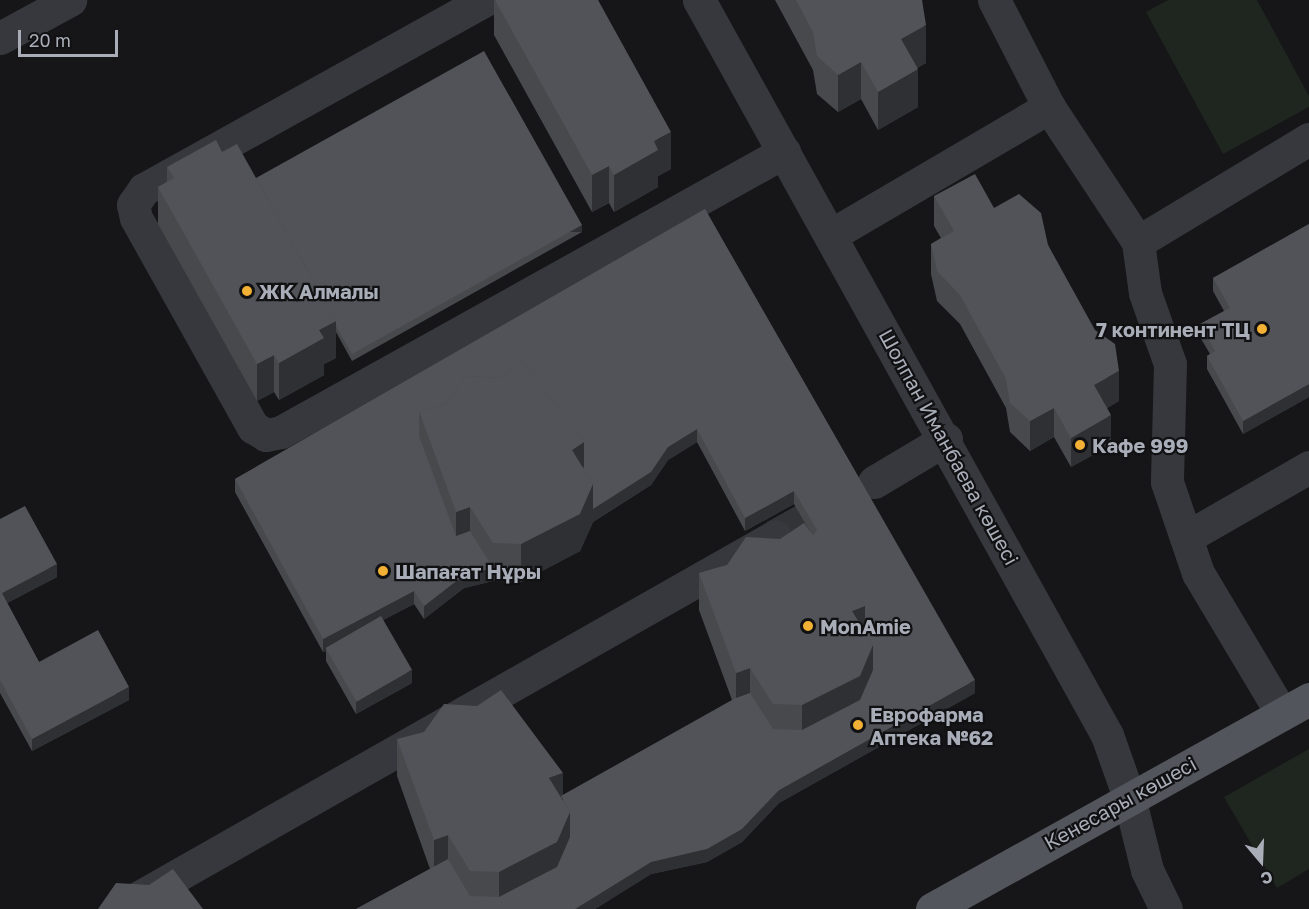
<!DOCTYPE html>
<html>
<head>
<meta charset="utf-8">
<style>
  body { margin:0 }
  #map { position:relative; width:1309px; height:909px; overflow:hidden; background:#161618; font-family:"Golos Text",sans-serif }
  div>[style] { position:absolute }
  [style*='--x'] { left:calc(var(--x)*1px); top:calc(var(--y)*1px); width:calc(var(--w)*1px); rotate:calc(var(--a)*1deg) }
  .green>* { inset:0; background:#1e261f }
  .minor-tunnel>* { height:33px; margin-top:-16.5px; transform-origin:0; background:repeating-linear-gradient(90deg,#333438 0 33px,transparent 0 49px) }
  .minor>* { height:33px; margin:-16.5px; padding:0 16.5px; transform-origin:16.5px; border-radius:16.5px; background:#37383d }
  .major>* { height:33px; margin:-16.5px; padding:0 16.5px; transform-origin:16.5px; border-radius:16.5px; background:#53555c }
  .wall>* { inset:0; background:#47494d }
  .shaded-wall>* { inset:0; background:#2f3033; transform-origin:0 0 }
  .building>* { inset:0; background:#525359; transform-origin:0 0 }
  .dots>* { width:16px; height:16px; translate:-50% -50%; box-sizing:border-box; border:3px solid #111113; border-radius:50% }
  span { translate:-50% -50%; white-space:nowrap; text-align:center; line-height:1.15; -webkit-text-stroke:4.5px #111113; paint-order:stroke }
  .poi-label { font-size:20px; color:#a8adb8; font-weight:700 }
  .left { translate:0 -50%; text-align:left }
  .right { translate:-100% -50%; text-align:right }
  .street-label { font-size:20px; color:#a8adb8 }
  .north { position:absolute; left:1231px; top:831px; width:60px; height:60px; -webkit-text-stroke:4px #111113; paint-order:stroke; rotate:161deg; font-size:16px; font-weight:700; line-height:24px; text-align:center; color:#a8adb8 }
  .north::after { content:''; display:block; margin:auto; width:21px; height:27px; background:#a8adb8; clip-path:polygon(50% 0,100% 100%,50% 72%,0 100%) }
  .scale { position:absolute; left:18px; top:30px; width:100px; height:27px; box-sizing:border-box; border:3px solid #a8adb8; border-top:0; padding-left:8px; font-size:18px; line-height:21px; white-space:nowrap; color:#a8adb8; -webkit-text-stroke:4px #111113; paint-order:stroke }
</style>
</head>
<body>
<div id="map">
  <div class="green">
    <div style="clip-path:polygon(1168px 0,1257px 0,1309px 96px,1309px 107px,1223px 154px,1146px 12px)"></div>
    <div style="clip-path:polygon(1309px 749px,1309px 869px,1277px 888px,1224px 797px)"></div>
  </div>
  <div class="minor-tunnel">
    <div style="--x:775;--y:536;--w:78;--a:-29.2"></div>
  </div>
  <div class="minor">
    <div style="--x:485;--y:0;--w:390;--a:151"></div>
    <div style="--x:144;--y:189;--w:19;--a:125"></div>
    <div style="--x:133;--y:205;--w:13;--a:77"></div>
    <div style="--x:136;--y:218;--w:240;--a:60.8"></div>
    <div style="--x:253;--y:427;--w:15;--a:32"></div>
    <div style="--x:266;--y:435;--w:15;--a:-11"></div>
    <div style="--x:281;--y:432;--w:576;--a:-29.1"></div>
    <div style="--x:699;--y:0;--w:841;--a:60.97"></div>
    <div style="--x:1107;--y:735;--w:66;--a:70.5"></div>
    <div style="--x:1129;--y:797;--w:75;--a:76.1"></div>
    <div style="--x:1147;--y:870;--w:43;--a:64"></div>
    <div style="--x:994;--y:0;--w:120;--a:62.8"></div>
    <div style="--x:1049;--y:107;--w:162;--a:56.6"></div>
    <div style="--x:1138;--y:242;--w:51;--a:82.2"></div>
    <div style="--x:1145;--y:293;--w:75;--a:70.6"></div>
    <div style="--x:1170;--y:364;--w:118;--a:91.5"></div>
    <div style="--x:1167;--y:482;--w:96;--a:71.2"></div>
    <div style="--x:1198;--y:573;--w:164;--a:59.2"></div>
    <div style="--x:0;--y:38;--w:80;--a:-28.5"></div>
    <div style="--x:831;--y:235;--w:253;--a:-30.4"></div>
    <div style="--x:1138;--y:242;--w:200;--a:-31.1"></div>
    <div style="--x:874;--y:482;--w:84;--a:-30.8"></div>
    <div style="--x:1187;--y:537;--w:141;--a:-29.8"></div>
    <div style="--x:118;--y:909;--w:755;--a:-29.58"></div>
  </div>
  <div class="major">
    <div style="--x:932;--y:909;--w:432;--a:-29.1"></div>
  </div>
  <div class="wall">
    <div style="clip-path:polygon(494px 0,598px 0,671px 169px,658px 176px,658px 187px,614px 212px,609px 203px,592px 212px,494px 35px)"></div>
    <div style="clip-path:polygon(775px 0,922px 0,926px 63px,917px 68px,918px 107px,878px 130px,861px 99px,838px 112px,817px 94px,813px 70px)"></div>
    <div style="clip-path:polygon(167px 167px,256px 178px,582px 232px,352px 361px,336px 332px,336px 358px,324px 364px,324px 375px,279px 400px,274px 392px,257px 401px,158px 224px,158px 187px,167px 182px)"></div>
    <div style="clip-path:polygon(934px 196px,994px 208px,1048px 245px,1119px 401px,1107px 408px,1111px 445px,1071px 467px,1054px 437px,1030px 451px,1010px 432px,1006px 408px,960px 324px,937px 301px,931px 274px,931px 244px,941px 238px,934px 226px)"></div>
    <div style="clip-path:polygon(705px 209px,975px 693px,779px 803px,742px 842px,707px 862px,651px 874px,595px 909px,356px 909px,430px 869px,397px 776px,397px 739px,563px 795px,732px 700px,699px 610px,699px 573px,727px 565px,780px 539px,812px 535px,794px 504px,745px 531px,697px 442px,668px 460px,651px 485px,593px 522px,580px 551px,521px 582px,493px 581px,464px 588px,424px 619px,414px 604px,383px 620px,412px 683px,356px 714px,326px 661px,326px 651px,323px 652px,235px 492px,235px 479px)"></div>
    <div style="clip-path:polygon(1309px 224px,1309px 397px,1243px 434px,1207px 369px,1207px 356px,1210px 354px,1200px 337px,1200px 324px,1224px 311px,1213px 291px,1213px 278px)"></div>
    <div style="clip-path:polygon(0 519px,57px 577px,7px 603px,39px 662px,129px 700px,32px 751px,0 693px)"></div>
  </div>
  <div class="shaded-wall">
    <div style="clip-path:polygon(926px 25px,926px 63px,901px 77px,901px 39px)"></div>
    <div style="clip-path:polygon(861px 62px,861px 99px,838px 112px,838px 75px)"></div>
    <div style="clip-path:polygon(918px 69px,918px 107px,878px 130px,878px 92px)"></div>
    <div style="clip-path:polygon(671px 132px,671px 169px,658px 176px,658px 187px,614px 212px,614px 175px,654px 141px)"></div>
    <div style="clip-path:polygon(609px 166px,609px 203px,592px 212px,592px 175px)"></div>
    <div style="left:582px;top:225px;width:7px;height:264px;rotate:90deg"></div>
    <div style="clip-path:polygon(336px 321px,336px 358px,324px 364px,324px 375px,279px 400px,279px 363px,319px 330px)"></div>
    <div style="clip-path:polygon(274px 355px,274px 392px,257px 401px,257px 364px)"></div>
    <div style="clip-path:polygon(1119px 371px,1119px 401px,1094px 415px,1094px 385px)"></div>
    <div style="clip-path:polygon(1309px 384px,1309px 397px,1243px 434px,1243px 421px)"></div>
    <div style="clip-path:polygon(1054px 408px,1054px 437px,1030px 451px,1030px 421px)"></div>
    <div style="clip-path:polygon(1111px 415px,1111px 445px,1071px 467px,1071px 438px)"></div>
    <div style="clip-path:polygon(697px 429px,697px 442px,668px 460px,651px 485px,593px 522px,580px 551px,521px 582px,521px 544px,593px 484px,668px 447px)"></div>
    <div style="clip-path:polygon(584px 442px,584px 480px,572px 450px)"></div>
    <div style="clip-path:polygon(794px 491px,794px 504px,745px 531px,745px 518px)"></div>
    <div style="clip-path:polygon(470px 507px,470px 544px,456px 549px,456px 512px)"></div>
    <div style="clip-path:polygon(57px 564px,57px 577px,2px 606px,2px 593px)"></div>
    <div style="clip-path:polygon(493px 568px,493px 581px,464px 588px,424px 619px,424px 606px,464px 575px)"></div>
    <div style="clip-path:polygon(414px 591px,414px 604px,327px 650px,326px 648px,326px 651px,323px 652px,323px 639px)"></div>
    <div style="clip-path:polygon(865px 606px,865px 643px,852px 611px)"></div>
    <div style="clip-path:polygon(873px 645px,873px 683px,860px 713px,802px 743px,802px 705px)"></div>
    <div style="clip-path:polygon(750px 668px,750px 705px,736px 710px,736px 673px)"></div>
    <div style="clip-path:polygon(412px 670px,412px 683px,356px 714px,356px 701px)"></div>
    <div style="clip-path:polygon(975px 680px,975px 693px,779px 803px,742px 842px,707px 862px,651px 874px,595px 909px,575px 909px,651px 862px)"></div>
    <div style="clip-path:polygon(129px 687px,129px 700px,32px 751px,32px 739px)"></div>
    <div style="clip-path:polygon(563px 773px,563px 810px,549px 778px)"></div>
    <div style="clip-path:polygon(570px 812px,570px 850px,557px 879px,499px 909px,499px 872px)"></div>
    <div style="clip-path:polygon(448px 835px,448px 872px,434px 877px,434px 840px)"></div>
  </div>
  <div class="building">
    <div style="clip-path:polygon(495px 0,598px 0,671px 132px,654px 141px,658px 150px,614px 175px,609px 166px,592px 175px)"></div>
    <div style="clip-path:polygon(796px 0,922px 0,926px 25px,901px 39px,918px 69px,878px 92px,861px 62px,838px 75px,817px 56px,813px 32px)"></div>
    <div style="clip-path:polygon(484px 51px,582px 225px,352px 354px,336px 326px,336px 321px,256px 178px)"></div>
    <div style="clip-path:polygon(216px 140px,222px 152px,237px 144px,336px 321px,319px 330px,324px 338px,279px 363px,274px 355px,257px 364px,158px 187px,174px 178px,167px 167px)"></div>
    <div style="clip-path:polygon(975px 174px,994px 208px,1019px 194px,1041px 213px,1048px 245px,1095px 330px,1115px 344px,1119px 371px,1094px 385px,1111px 415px,1071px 438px,1054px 408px,1030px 421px,1010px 403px,1006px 379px,960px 295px,937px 271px,931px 244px,954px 231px,934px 196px)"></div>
    <div style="clip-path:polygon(705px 209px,975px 680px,779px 790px,742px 829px,707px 849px,651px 862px,575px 909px,356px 909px,448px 859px,470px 896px,499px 897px,557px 867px,570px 837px,570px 812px,561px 796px,736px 698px,750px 693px,773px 729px,802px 730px,860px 700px,873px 670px,873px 645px,864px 631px,865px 631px,865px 606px,813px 536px,817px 530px,794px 491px,745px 518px,697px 429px,668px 447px,651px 472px,593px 509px,593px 484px,583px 468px,584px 467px,584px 442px,523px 362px,500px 378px,466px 376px,446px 404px,419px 411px,419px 436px,456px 536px,470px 531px,493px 568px,464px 575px,424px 606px,414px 591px,323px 639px,235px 479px)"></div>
    <div style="clip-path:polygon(1309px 224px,1309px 384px,1243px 421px,1207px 356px,1215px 351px,1200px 324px,1230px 308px,1213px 278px)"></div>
    <div style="clip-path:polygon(523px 362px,584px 442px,572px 450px,593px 484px,580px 514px,521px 544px,493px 543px,470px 507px,456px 512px,419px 411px,446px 404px,466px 376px,500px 378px)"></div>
    <div style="clip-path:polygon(25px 506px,57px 564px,2px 593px,39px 662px,98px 630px,129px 687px,32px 739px,0 680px,0 519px)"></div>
    <div style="clip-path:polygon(804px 523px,865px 606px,852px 611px,873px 645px,860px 676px,802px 705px,773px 704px,750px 668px,736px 673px,699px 573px,727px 565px,746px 537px,780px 539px)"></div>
    <div style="left:381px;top:616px;width:62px;height:64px;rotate:60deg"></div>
    <div style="clip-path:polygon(501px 690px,563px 773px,549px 778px,570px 812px,557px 842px,499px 872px,470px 871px,448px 835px,434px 840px,397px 739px,424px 732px,444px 704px,477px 706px)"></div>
    <div style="clip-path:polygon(173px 869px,203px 909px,98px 909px,116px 883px,149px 885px)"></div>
  </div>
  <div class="dots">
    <div style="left:247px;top:291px;background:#f2b134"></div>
    <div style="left:1262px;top:329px;background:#f2b134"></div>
    <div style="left:1080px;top:445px;background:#f2b134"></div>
    <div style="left:383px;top:571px;background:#f2b134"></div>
    <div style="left:808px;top:626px;background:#f2b134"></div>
    <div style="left:858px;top:725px;background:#f2b134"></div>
  </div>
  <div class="poi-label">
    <span class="left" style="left:259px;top:291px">ЖК Алмалы</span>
    <span class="right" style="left:1250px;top:329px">7 континент ТЦ</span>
    <span class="left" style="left:1092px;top:445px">Кафе 999</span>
    <span class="left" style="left:395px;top:571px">Шапағат Нұры</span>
    <span class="left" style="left:820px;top:626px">MonAmie</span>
    <span class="left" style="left:870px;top:726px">Еврофарма<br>Аптека №62</span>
  </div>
  <div class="street-label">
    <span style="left:949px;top:447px;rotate:61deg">Шолпан Иманбаева көшесі</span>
    <span style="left:1120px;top:803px;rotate:-29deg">Кенесары көшесі</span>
  </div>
  <div class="north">С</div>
  <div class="scale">20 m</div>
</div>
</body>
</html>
